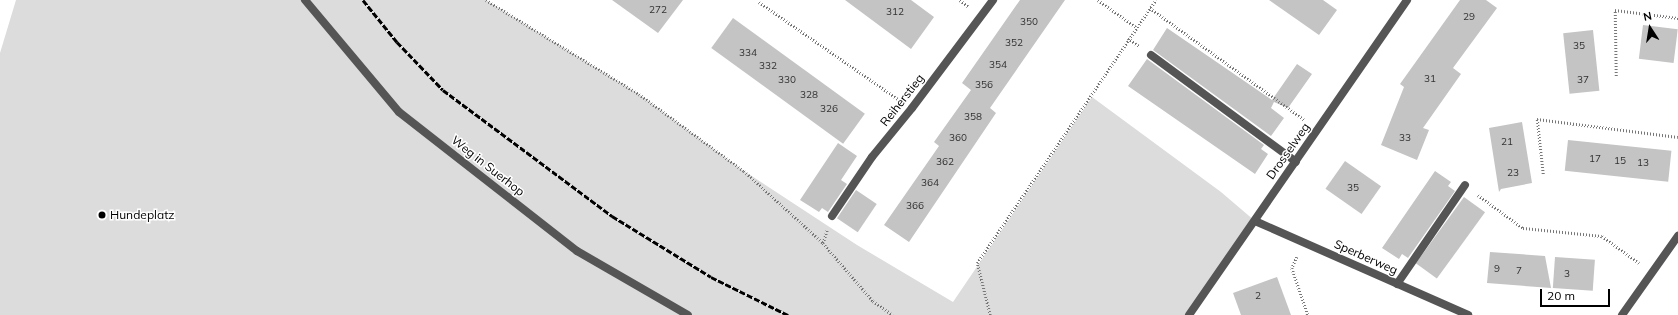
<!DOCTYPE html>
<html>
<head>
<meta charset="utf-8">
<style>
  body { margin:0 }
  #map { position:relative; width:1678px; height:315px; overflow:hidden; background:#fff; font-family:Mulish,sans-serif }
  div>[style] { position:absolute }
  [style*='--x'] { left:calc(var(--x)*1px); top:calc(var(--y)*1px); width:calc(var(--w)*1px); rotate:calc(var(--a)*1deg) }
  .green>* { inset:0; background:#dcdcdc }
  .building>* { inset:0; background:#c4c4c4; transform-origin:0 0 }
  .path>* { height:2.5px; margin-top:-1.25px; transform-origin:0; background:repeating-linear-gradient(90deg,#777 0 1px,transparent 0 3px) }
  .service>* { height:8px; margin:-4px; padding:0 4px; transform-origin:4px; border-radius:4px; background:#555 }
  .minor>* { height:8px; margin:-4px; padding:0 4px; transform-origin:4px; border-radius:4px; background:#555 }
  .rail>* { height:3px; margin-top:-1.5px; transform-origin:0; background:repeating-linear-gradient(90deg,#000 0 6px,transparent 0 8px) }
  .dots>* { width:11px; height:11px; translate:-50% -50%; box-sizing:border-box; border:2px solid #fff; border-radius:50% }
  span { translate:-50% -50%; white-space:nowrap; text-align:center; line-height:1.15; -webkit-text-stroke:3px #fff; paint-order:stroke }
  .number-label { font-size:10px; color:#313131 }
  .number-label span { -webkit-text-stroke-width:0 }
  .street-label { font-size:12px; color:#000 }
  .poi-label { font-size:12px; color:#000 }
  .left { translate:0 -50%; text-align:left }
  .north { position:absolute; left:1630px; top:8px; width:40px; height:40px; -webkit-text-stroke:3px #fff; paint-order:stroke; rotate:348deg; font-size:11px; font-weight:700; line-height:16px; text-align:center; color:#000 }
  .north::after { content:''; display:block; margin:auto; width:14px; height:18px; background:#000; clip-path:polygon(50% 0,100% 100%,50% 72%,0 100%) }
  .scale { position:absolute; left:1540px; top:289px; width:70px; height:18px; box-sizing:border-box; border:2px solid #000; border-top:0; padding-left:5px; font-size:12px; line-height:14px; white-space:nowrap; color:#000; -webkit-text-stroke:3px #fff; paint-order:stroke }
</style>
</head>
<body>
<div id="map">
  <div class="green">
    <div style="clip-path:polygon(16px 0,486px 0,639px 94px,744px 171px,857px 245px,953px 302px,1092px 97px,1221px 192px,1255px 221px,1189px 315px,0 315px,0 53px)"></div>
  </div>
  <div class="building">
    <div style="clip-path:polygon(612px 0,683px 0,658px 33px)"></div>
    <div style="clip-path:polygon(845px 0,911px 0,934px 17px,911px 49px)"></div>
    <div style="clip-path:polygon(1020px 0,1065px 0,990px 108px,996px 113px,909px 242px,884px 225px,939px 146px,934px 142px,971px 90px,962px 83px)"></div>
    <div style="clip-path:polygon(1269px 0,1323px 0,1337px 10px,1319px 35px)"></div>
    <div style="clip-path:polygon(1460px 0,1486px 0,1497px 8px,1453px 68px,1461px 74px,1423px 128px,1429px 130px,1417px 160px,1381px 145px,1404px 87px,1400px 84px)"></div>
    <div style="left:733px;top:18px;width:163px;height:37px;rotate:36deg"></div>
    <div style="left:1643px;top:25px;width:35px;height:34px;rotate:7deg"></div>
    <div style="clip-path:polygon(1167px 28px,1272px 100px,1297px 64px,1312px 74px,1288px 108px,1274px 102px,1271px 108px,1284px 118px,1271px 136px,1153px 50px)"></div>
    <div style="left:1593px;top:30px;width:61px;height:30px;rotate:84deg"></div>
    <div style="clip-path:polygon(1147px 59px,1264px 145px,1261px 149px,1268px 154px,1255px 174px,1128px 86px)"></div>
    <div style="clip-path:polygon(1522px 122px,1532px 183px,1501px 189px,1499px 192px,1489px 128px)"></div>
    <div style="left:1568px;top:140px;width:104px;height:31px;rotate:6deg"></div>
    <div style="clip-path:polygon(838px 143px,857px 156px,841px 180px,847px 184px,828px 212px,822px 208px,819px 212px,800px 200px)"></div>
    <div style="left:1345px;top:161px;width:44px;height:34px;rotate:35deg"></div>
    <div style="clip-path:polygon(1435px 171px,1451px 182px,1448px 186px,1455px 191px,1408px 258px,1402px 254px,1399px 259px,1382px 248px)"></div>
    <div style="left:856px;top:190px;width:25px;height:34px;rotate:34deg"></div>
    <div style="left:1464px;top:197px;width:26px;height:82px;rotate:36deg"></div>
    <div style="clip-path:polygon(1490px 252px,1545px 256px,1551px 288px,1487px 283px)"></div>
    <div style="left:1555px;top:257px;width:40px;height:31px;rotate:4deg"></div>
    <div style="clip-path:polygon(1277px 277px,1291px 315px,1241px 315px,1233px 293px)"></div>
  </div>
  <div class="path">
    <div style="--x:486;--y:0;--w:180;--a:31.6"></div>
    <div style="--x:639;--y:94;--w:130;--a:36.3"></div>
    <div style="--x:744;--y:171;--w:107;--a:42.3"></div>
    <div style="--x:823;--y:243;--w:77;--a:49.2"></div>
    <div style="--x:873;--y:301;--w:24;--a:35"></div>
    <div style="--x:960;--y:0;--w:11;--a:38"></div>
    <div style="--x:1098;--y:0;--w:47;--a:35.4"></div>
    <div style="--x:759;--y:2;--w:169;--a:34.9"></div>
    <div style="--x:1150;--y:8;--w:191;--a:35.9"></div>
    <div style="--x:1128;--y:38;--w:14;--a:36"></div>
    <div style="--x:1616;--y:76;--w:66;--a:-90.9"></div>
    <div style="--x:1615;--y:10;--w:64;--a:7.2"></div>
    <div style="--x:1543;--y:174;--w:55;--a:-96.2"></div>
    <div style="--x:1537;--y:119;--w:142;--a:7.3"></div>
    <div style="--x:1478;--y:195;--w:56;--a:36.3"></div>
    <div style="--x:1523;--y:228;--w:79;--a:5.8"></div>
    <div style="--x:1602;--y:236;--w:46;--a:36.1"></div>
    <div style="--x:823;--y:243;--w:14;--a:-73"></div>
    <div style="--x:1297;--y:257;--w:12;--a:114"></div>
    <div style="--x:1292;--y:268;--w:50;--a:71.2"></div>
    <div style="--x:990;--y:315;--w:54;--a:-104"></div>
    <div style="--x:977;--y:263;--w:318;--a:-55.8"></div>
  </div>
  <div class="service">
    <div style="--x:1151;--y:55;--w:180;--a:36.4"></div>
    <div style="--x:1397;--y:284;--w:120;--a:-55.5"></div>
  </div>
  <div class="minor">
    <div style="--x:305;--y:0;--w:146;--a:50"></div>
    <div style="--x:399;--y:112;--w:226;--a:38"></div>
    <div style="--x:577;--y:251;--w:128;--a:30"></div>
    <div style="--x:832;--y:216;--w:71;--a:-55.9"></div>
    <div style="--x:872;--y:157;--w:63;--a:-50.8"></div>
    <div style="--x:912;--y:108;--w:135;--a:-53.1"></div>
    <div style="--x:1255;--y:221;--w:233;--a:23.8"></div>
    <div style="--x:1189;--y:315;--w:383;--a:-55.3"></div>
    <div style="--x:1622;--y:315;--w:97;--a:-54.7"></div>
  </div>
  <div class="rail">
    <div style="--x:363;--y:0;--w:54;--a:51"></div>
    <div style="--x:397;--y:42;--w:66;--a:46.2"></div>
    <div style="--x:443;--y:90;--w:211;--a:36.7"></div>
    <div style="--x:612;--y:216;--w:116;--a:31.6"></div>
    <div style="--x:711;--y:277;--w:86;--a:26.3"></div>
  </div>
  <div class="dots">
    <div style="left:102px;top:215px;background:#000"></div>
  </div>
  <div class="number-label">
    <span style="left:658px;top:10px">272</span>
    <span style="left:895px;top:12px">312</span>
    <span style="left:1469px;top:17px">29</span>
    <span style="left:1029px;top:22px">350</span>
    <span style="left:1014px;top:43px">352</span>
    <span style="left:1579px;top:46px">35</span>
    <span style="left:748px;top:53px">334</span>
    <span style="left:998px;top:65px">354</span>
    <span style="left:768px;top:66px">332</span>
    <span style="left:1430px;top:79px">31</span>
    <span style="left:787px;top:80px">330</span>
    <span style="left:1583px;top:80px">37</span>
    <span style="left:984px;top:85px">356</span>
    <span style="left:809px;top:95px">328</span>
    <span style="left:829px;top:109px">326</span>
    <span style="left:973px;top:117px">358</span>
    <span style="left:958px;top:138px">360</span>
    <span style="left:1405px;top:138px">33</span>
    <span style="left:1507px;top:142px">21</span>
    <span style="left:1595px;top:159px">17</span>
    <span style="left:1620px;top:161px">15</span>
    <span style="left:945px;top:162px">362</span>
    <span style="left:1643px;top:163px">13</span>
    <span style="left:1513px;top:173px">23</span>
    <span style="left:930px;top:183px">364</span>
    <span style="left:1353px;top:188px">35</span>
    <span style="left:915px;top:206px">366</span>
    <span style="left:1497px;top:269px">9</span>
    <span style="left:1519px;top:271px">7</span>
    <span style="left:1567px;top:274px">3</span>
    <span style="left:1258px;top:296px">2</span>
  </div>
  <div class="street-label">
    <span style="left:902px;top:100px;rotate:-52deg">Reiherstieg</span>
    <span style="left:1288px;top:151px;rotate:-55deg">Drosselweg</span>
    <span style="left:488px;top:166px;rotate:38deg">Weg in Suerhop</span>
    <span style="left:1366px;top:257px;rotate:24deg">Sperberweg</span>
  </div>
  <div class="poi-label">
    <span class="left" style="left:110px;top:215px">Hundeplatz</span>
  </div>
  <div class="north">N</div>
  <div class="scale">20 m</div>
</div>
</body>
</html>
